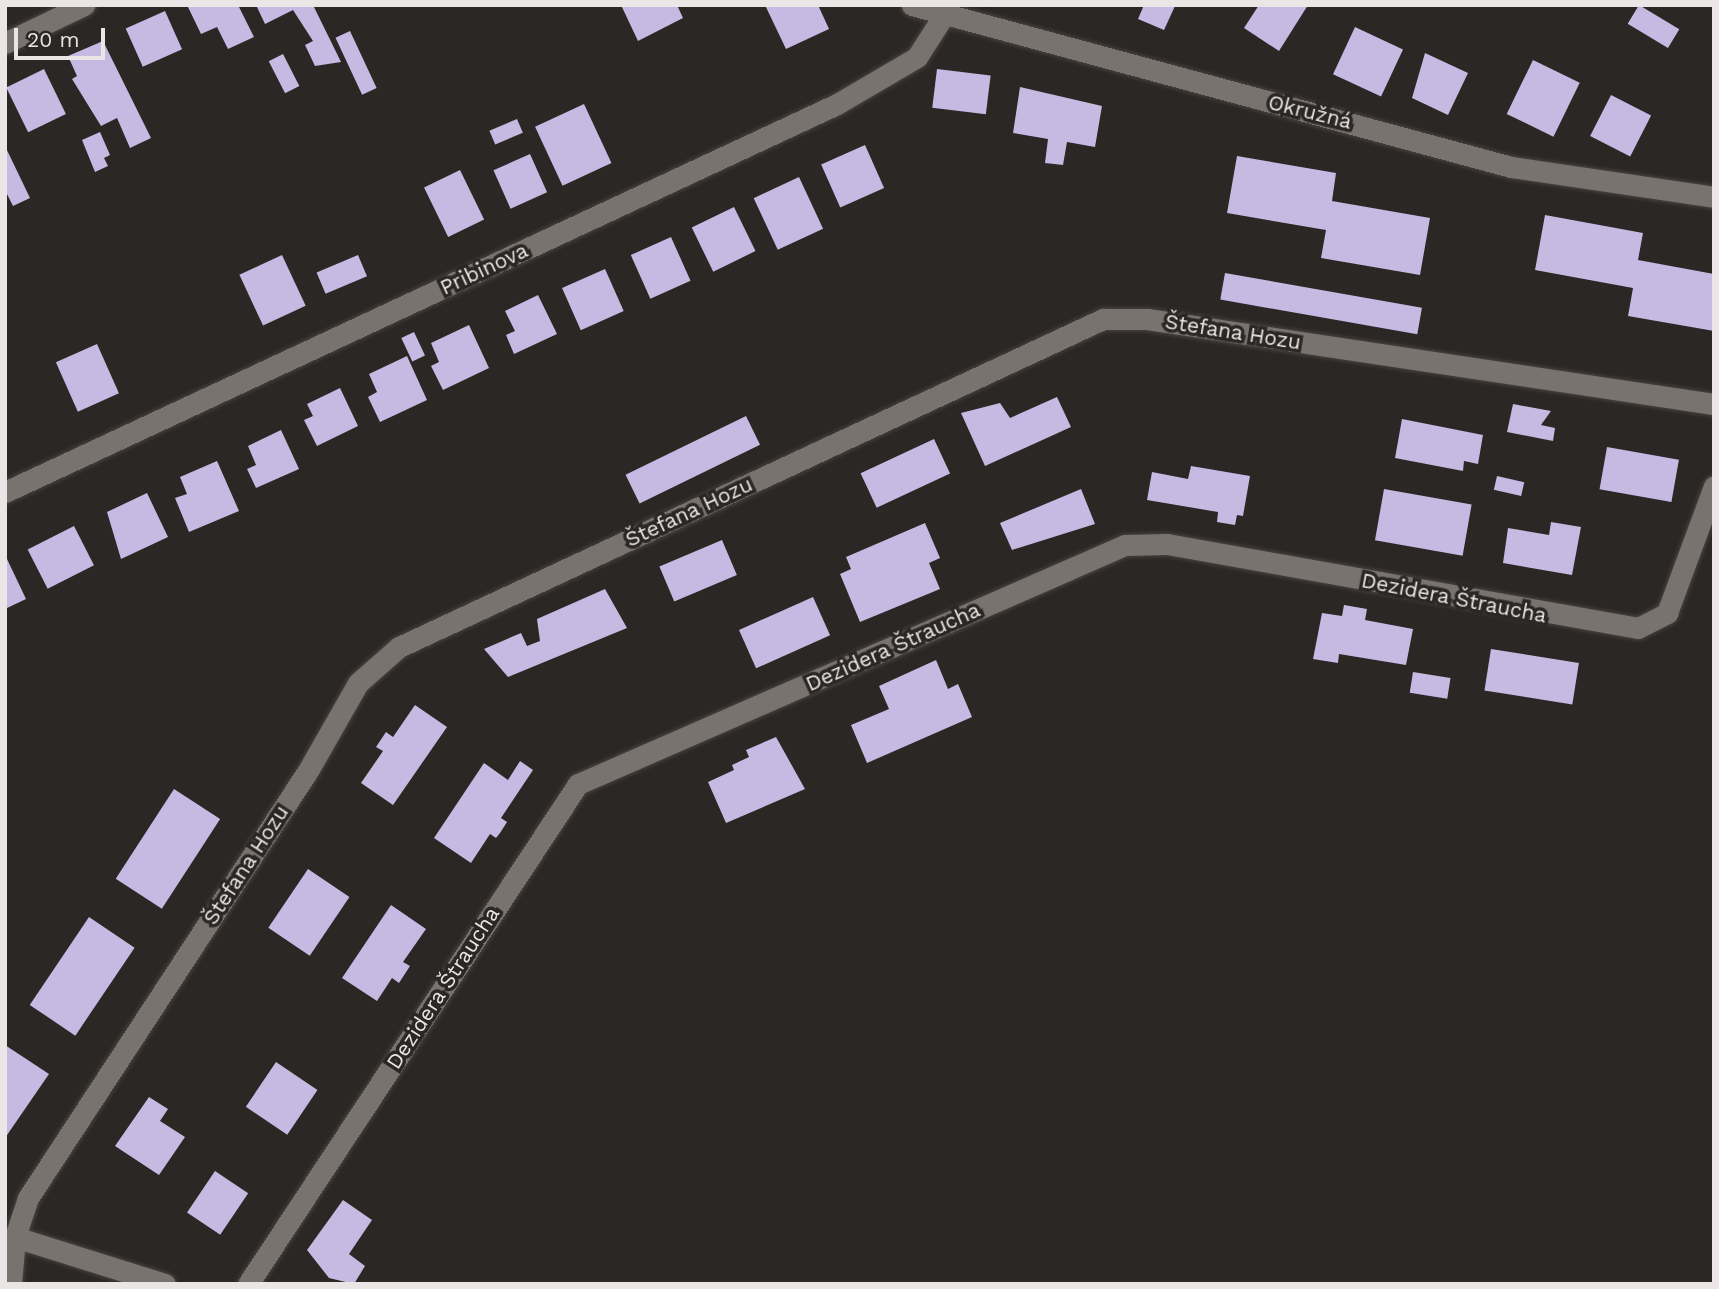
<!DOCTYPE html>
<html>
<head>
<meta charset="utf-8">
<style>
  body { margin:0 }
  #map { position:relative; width:1719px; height:1289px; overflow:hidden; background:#2b2724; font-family:"Work Sans",sans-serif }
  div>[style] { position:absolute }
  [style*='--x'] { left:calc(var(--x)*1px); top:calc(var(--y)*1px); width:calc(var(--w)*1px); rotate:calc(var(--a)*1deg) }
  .building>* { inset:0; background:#c6bae3; transform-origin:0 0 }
  .roads { filter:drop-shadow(0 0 2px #474341) drop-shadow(0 0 2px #474341) }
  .minor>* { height:21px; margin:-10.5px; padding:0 10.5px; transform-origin:10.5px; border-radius:10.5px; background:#797370 }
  span { translate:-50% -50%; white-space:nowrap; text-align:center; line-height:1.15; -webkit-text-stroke:7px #2b2724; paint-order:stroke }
  .street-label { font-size:21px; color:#eae6e5 }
  .frame { position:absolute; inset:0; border:7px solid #eae6e5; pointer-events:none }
  .scale { position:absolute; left:14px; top:28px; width:91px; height:32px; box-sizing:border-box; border:4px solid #eae6e5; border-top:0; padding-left:9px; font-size:21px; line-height:24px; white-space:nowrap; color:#eae6e5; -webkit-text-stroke:5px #2b2724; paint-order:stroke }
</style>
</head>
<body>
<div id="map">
  <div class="building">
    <div style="clip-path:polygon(187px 5px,238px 5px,254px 37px,228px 49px,217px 27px,201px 34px)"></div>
    <div style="clip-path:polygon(256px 5px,313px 5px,341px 62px,315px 66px,305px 45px,313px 41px,293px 10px,265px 24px)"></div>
    <div style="clip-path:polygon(621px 5px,677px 5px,683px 18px,638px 41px)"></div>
    <div style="clip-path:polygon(765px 5px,818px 5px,829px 29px,786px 49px)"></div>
    <div style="clip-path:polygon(1144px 5px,1175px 6px,1164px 30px,1138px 19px)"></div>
    <div style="clip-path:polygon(1259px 5px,1308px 5px,1279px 51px,1244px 28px)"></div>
    <div style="left:1639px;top:5px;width:47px;height:22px;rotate:31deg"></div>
    <div style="left:165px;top:11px;width:42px;height:43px;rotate:66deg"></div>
    <div style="left:1355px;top:27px;width:53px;height:52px;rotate:25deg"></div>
    <div style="left:350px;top:31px;width:63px;height:16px;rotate:65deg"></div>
    <div style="clip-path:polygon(103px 41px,151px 138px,130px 148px,117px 118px,101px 126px,72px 79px,77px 76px,68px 56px)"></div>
    <div style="clip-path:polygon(1425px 53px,1468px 73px,1448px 115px,1412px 98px)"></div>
    <div style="left:283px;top:54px;width:36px;height:16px;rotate:63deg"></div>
    <div style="left:1533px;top:60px;width:52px;height:60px;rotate:26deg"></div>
    <div style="left:44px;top:69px;width:50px;height:42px;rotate:64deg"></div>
    <div style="left:937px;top:69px;width:54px;height:39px;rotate:7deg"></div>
    <div style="clip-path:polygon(1020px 87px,1102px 106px,1095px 147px,1067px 142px,1063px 165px,1045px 163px,1048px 139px,1013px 133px)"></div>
    <div style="left:1611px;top:95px;width:45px;height:46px;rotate:27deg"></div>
    <div style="left:584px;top:104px;width:65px;height:54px;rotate:65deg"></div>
    <div style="left:517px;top:119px;width:15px;height:30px;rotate:67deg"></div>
    <div style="clip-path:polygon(100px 132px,110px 155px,104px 158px,108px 166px,95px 172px,82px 140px)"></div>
    <div style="left:865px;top:145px;width:47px;height:48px;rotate:66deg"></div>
    <div style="clip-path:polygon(5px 146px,30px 198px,13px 206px,5px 190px)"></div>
    <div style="left:530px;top:154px;width:42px;height:40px;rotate:66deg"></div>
    <div style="clip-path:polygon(1237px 156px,1336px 173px,1332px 201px,1430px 218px,1420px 275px,1321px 258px,1326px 230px,1227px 213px)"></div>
    <div style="left:460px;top:170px;width:55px;height:40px;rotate:64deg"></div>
    <div style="left:799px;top:177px;width:57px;height:50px;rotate:65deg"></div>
    <div style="left:734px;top:207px;width:49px;height:47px;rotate:64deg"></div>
    <div style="clip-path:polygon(1545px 215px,1643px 233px,1638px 260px,1714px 274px,1714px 331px,1628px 316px,1633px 288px,1535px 270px)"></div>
    <div style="left:671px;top:237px;width:48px;height:44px;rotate:66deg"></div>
    <div style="left:282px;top:255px;width:56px;height:47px;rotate:65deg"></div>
    <div style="left:358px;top:255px;width:23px;height:45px;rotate:67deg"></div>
    <div style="left:605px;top:269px;width:46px;height:47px;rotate:66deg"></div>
    <div style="left:1225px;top:273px;width:200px;height:27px;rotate:10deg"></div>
    <div style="clip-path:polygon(538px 295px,557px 334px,514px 354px,506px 335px,515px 331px,505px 311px)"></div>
    <div style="clip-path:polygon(469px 325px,489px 368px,443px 390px,431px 366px,439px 362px,431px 343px)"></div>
    <div style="left:414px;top:332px;width:26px;height:14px;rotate:65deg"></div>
    <div style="left:97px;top:344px;width:54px;height:45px;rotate:66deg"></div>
    <div style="clip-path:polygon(407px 356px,427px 400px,380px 422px,368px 397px,377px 392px,369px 374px)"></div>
    <div style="clip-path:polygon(340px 388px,358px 426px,317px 446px,304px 420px,313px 416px,307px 404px)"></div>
    <div style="clip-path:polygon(1057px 397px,1071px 427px,985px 466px,961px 413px,1000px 403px,1010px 418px)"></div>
    <div style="clip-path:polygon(1513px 404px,1551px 411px,1541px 425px,1555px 428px,1553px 441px,1507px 432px)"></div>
    <div style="left:746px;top:416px;width:32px;height:134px;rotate:64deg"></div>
    <div style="clip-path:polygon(1402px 419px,1483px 435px,1478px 464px,1464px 461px,1463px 471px,1395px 458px)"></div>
    <div style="clip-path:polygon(281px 430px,299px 469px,256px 488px,247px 469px,256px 465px,248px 446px)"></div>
    <div style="left:934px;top:439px;width:38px;height:81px;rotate:65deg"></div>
    <div style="left:1607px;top:447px;width:73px;height:43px;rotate:10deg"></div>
    <div style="clip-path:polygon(217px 461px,239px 511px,189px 532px,175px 498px,187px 494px,180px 477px)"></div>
    <div style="clip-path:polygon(1191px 466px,1250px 476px,1243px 516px,1237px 515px,1235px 525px,1217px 522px,1218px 512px,1147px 500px,1152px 472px,1188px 479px)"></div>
    <div style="left:1497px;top:476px;width:28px;height:14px;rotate:13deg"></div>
    <div style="clip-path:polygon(1081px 489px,1095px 524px,1012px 550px,1000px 523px)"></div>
    <div style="left:1384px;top:489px;width:89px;height:52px;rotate:10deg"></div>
    <div style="clip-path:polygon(147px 493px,168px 537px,121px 559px,107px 512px)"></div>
    <div style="clip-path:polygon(1551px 522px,1581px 527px,1572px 575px,1503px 563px,1508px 528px,1549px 535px)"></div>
    <div style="clip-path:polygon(925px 523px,940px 558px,929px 563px,940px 589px,860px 622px,840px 574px,851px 569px,846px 557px)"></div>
    <div style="left:74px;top:526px;width:44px;height:52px;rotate:63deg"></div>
    <div style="left:722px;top:540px;width:38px;height:68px;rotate:67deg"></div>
    <div style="clip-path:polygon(7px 559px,26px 599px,5px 609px,5px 560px)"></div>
    <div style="clip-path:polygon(605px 589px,627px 628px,508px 677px,484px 649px,521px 633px,527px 646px,540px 641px,537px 619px)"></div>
    <div style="left:813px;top:597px;width:42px;height:81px;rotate:66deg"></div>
    <div style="clip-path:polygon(1344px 605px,1367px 609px,1365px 620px,1413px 629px,1406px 665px,1339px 654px,1338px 663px,1313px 659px,1322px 613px,1342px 616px)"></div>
    <div style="left:1491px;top:649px;width:89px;height:42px;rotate:9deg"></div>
    <div style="clip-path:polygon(936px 660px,948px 689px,958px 684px,972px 717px,867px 763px,851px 725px,889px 709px,879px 686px)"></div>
    <div style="left:1413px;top:672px;width:38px;height:21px;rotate:9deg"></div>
    <div style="clip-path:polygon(415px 705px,447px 727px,393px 805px,361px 783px,383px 751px,376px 747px,386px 732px,393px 737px)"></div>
    <div style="clip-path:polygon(776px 737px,805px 789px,726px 823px,708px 782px,734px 770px,732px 765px,749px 757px,746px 750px)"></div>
    <div style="clip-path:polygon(520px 761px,533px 770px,501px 818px,507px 822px,500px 833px,496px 838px,490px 834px,471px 863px,434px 838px,484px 763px,508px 780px)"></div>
    <div style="left:174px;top:789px;width:55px;height:107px;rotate:33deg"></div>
    <div style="left:308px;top:869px;width:50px;height:71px;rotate:34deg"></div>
    <div style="clip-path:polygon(391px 905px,426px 929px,403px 962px,410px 966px,399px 983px,392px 978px,377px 1001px,342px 978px)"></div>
    <div style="left:89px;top:917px;width:55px;height:106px;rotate:34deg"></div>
    <div style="clip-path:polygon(5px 1045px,49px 1074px,5px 1138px)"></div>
    <div style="left:276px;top:1062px;width:50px;height:54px;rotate:34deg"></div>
    <div style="clip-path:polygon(149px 1097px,168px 1109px,160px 1121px,185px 1137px,159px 1175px,115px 1146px)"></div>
    <div style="left:215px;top:1171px;width:40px;height:50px;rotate:34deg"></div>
    <div style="clip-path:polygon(343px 1200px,372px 1220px,349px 1254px,365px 1266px,354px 1284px,329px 1278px,307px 1250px)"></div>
  </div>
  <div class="roads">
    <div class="minor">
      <div style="--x:912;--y:5;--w:621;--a:15.13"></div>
      <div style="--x:1511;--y:167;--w:205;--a:8.4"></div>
      <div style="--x:5;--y:43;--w:88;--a:-25.7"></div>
      <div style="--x:5;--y:492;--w:918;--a:-25"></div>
      <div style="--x:837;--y:104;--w:93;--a:-30.4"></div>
      <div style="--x:917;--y:57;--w:46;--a:-57.3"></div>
      <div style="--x:15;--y:1237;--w:157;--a:17.4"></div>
      <div style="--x:11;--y:1284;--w:47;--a:-85.1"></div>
      <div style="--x:15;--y:1237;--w:41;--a:-71.6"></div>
      <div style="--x:28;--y:1198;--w:513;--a:-56.77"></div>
      <div style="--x:309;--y:769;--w:99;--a:-60.3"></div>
      <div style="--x:358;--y:683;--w:55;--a:-41.3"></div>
      <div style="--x:399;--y:647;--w:777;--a:-24.98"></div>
      <div style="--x:1103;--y:319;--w:44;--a:0"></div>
      <div style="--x:1147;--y:319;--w:573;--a:8.53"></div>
      <div style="--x:248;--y:1284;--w:599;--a:-56.58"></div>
      <div style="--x:578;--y:784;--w:597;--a:-23.6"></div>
      <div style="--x:1125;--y:545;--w:42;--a:-1.4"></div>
      <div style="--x:1167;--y:544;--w:478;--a:10.1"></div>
      <div style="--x:1638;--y:628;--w:33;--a:-27"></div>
      <div style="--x:1667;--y:613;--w:135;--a:-69.7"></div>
    </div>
  </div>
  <div class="street-label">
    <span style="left:1310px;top:112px;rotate:14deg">Okružná</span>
    <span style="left:484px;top:269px;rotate:-25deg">Pribinova</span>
    <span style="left:1233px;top:332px;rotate:9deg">Štefana Hozu</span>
    <span style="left:689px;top:512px;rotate:-25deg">Štefana Hozu</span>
    <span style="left:1454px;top:598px;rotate:11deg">Dezidera Štraucha</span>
    <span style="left:893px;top:647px;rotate:-24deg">Dezidera Štraucha</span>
    <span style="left:246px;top:865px;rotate:-57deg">Štefana Hozu</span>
    <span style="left:443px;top:988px;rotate:-57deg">Dezidera Štraucha</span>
  </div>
  <div class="frame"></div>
  <div class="scale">20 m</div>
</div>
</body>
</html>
